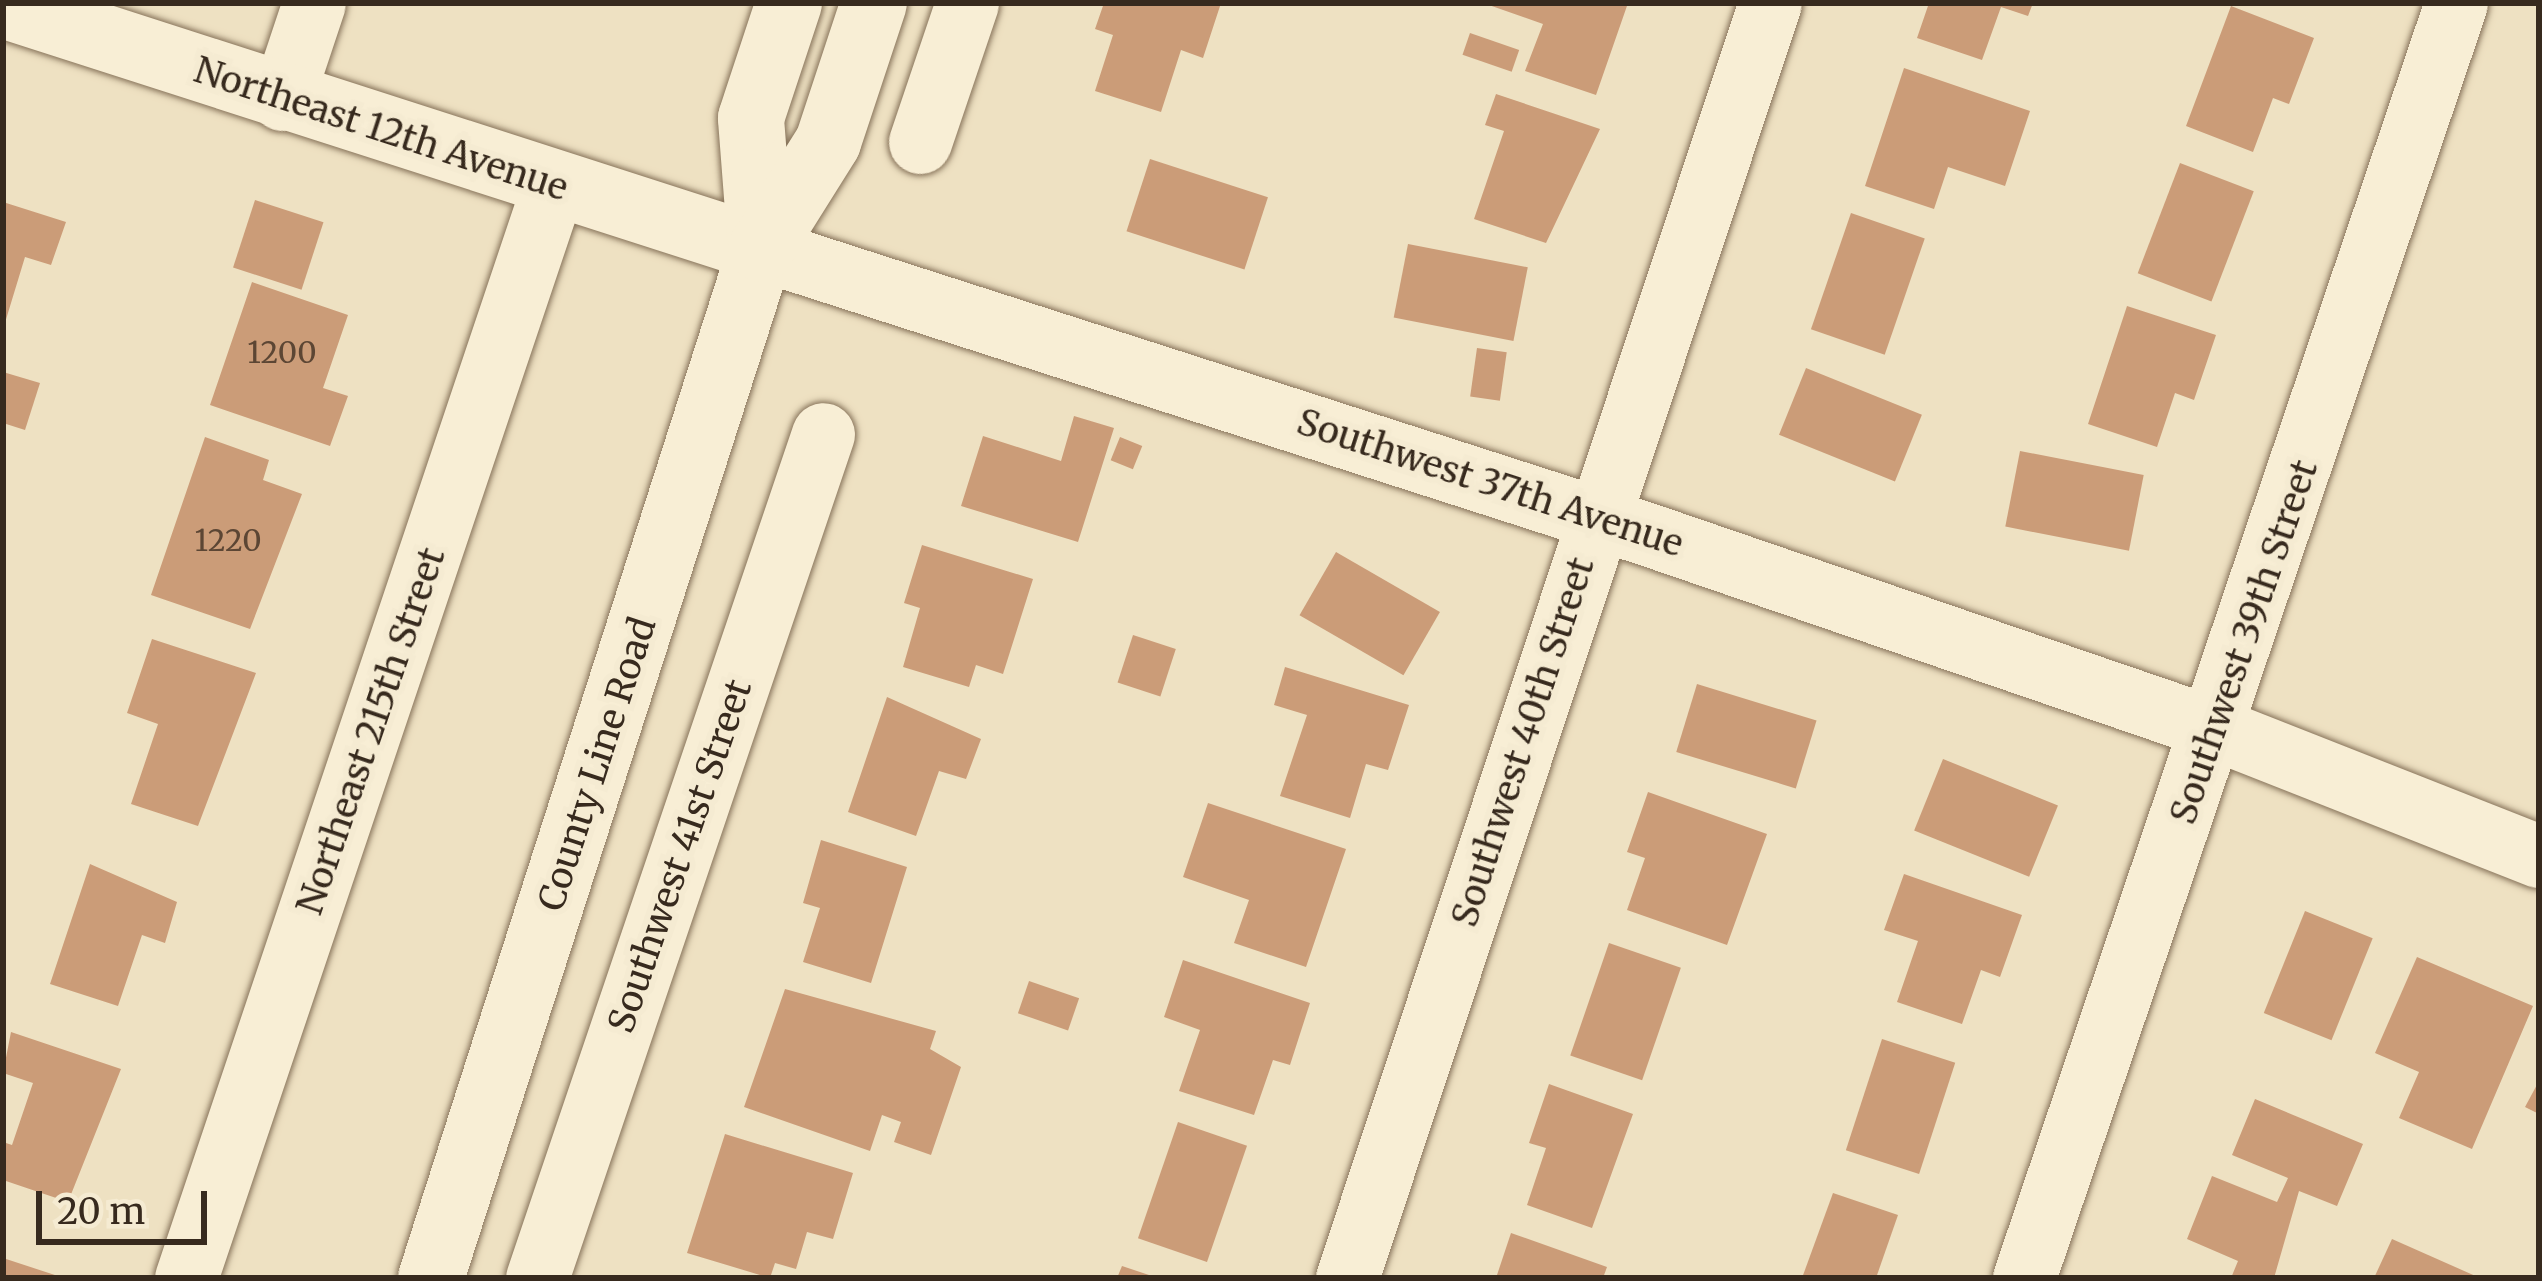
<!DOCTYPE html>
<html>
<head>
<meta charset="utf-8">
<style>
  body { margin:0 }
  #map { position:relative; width:2542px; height:1281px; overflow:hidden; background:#eee1c2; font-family:Merriweather,serif }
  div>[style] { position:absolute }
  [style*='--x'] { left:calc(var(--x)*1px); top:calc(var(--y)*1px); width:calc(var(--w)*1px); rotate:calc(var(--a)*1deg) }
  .building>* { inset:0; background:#cb9c78; transform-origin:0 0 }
  .roads { filter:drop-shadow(0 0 3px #87735a) drop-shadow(0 0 3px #87735a) }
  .street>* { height:63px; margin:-31.5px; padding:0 31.5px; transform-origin:31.5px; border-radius:31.5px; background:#f8eed5 }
  .secondary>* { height:66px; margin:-33px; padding:0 33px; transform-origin:33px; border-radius:33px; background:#f8eed5 }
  span { translate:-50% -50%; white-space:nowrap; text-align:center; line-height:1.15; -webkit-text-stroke:12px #f5ebd2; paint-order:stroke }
  .number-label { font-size:30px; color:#5c4634 }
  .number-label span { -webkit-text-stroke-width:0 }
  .street-label { font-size:36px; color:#372a1e }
  .frame { position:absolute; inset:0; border:6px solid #372a1e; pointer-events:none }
  .scale { position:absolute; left:36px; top:1191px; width:171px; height:54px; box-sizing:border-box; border:6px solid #372a1e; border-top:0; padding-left:15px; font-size:36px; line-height:42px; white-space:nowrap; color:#372a1e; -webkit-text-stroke:9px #f5ebd2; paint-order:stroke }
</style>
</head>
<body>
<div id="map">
  <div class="building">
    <div style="clip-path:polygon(1104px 3px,1221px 3px,1203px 58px,1181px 50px,1161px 112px,1095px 91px,1113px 35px,1095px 29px)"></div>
    <div style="clip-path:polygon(1628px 3px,1596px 95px,1525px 71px,1543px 24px,1486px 4px)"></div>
    <div style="clip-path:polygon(1929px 3px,2033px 3px,2028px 16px,2001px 7px,1982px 60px,1917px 38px)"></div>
    <div style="clip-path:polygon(2231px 6px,2314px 38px,2289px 104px,2273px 98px,2253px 152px,2186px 126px)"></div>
    <div style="left:1470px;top:33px;width:52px;height:23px;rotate:19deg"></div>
    <div style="clip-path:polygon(1904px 68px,2030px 111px,2005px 186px,1948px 167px,1934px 209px,1865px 186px)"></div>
    <div style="clip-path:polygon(1496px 94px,1600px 129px,1546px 243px,1474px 219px,1504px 131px,1485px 125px)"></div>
    <div style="left:1150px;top:159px;width:124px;height:76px;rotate:18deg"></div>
    <div style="left:2180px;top:163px;width:79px;height:118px;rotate:21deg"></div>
    <div style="left:255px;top:200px;width:72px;height:71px;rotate:18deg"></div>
    <div style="clip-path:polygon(3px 202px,66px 222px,51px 265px,25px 257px,4px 326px)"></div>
    <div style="left:1851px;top:213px;width:78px;height:123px;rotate:19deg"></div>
    <div style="left:1408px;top:244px;width:122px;height:75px;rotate:11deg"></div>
    <div style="clip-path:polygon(252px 282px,348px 315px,323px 388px,348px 396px,330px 446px,210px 405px)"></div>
    <div style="clip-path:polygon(2127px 306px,2216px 335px,2194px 400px,2175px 393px,2157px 447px,2088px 424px)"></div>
    <div style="left:1477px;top:348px;width:30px;height:49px;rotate:8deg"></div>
    <div style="left:1806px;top:368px;width:125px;height:72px;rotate:22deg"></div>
    <div style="clip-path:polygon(3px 372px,40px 383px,25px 430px,3px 423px)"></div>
    <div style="clip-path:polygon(1074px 416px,1114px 428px,1078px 542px,961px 506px,983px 436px,1061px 461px)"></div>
    <div style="clip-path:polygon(205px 437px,269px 460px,263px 480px,302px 494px,250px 629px,151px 595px)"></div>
    <div style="left:1120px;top:437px;width:24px;height:25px;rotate:22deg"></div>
    <div style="left:2020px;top:451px;width:126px;height:77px;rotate:11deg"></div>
    <div style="clip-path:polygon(922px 545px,1033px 579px,1003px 674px,976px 665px,969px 687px,903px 667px,920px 608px,904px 603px)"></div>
    <div style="left:1336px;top:552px;width:120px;height:73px;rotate:30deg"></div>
    <div style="left:1133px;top:635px;width:45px;height:50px;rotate:18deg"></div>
    <div style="clip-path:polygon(152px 639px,256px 673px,198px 826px,131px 804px,158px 724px,127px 713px)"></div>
    <div style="clip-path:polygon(1285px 667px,1409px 705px,1388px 770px,1366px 764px,1350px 818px,1280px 796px,1307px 715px,1274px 705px)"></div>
    <div style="left:1697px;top:684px;width:125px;height:71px;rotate:17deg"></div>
    <div style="clip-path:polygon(887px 697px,981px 739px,966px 779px,939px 771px,916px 836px,848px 812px)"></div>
    <div style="left:1943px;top:759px;width:124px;height:77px;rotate:22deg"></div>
    <div style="clip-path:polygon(1648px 792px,1767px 834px,1727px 945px,1627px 910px,1645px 858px,1627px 852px)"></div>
    <div style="clip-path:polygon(1208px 803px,1346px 849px,1306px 967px,1234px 943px,1249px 900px,1183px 877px)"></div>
    <div style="clip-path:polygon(821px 840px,907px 867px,871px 983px,803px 962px,820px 908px,803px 903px)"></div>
    <div style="clip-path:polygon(90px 864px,177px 902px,165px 943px,142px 935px,118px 1006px,50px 984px)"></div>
    <div style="clip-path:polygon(1904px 874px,2022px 915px,2000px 977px,1981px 970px,1962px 1024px,1897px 1002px,1918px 941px,1884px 930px)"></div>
    <div style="left:2305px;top:911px;width:73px;height:110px;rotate:22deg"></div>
    <div style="left:1609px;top:943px;width:76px;height:119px;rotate:19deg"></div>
    <div style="clip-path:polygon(2417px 957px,2533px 1006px,2472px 1149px,2399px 1118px,2419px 1072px,2375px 1053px)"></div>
    <div style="clip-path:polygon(1183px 960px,1310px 1003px,1290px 1065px,1273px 1060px,1254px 1115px,1179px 1091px,1200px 1030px,1164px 1017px)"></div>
    <div style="left:1029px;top:981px;width:53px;height:34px;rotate:19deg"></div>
    <div style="clip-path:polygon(785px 989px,936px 1031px,930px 1049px,961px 1067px,931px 1155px,894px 1142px,901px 1122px,882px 1115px,870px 1151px,744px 1107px)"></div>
    <div style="clip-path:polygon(11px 1032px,121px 1069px,68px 1202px,3px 1180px,3px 1142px,12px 1145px,33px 1083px,3px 1073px)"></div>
    <div style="left:1882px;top:1039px;width:77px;height:117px;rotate:18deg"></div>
    <div style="clip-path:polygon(2539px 1081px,2539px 1114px,2525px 1107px)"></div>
    <div style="clip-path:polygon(1549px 1084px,1633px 1114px,1592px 1228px,1527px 1205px,1546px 1148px,1529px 1143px)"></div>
    <div style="clip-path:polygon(2255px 1099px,2363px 1144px,2337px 1206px,2299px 1191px,2274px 1278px,2231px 1278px,2238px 1261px,2187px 1239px,2212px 1176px,2277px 1202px,2288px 1178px,2232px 1155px)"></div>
    <div style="left:1178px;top:1122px;width:73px;height:123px;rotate:19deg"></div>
    <div style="clip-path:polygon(725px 1134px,853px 1173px,833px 1239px,807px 1232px,796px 1269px,775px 1263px,770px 1278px,687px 1253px)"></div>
    <div style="clip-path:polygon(1833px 1193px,1898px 1215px,1876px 1278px,1802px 1278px)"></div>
    <div style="clip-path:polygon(1511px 1233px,1607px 1267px,1603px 1278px,1496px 1278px)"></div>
    <div style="clip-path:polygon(2392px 1239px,2480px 1278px,2374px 1278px)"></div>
    <div style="clip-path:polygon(3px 1258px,61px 1277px,61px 1278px,3px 1278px)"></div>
    <div style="clip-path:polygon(1122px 1266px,1155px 1277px,1155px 1278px,1117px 1278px)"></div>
  </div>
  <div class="roads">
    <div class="street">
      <div style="--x:282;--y:99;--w:101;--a:-71.6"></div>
      <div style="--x:920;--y:142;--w:147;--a:-71.3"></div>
      <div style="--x:761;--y:249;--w:934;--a:17.83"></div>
      <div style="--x:1650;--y:535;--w:598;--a:18.92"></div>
      <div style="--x:2216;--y:729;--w:347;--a:21.5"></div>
      <div style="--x:186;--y:1278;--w:1154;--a:-71.41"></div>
      <div style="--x:537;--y:1278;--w:891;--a:-71.28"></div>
      <div style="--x:1347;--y:1278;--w:1343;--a:-71.65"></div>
      <div style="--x:2024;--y:1278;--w:1346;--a:-71.28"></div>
    </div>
    <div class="secondary">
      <div style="--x:3;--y:5;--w:796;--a:17.84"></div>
      <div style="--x:761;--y:249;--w:131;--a:-94.4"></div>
      <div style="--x:751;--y:118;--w:121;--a:-71.7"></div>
      <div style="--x:431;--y:1278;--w:1081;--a:-72.22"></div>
      <div style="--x:761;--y:249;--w:126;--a:-57.9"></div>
      <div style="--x:828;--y:142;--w:146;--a:-71.7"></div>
    </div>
  </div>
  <div class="number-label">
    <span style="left:282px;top:352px">1200</span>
    <span style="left:228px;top:540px">1220</span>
  </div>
  <div class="street-label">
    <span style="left:381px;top:129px;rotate:18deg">Northeast 12th Avenue</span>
    <span style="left:1490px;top:483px;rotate:18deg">Southwest 37th Avenue</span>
    <span style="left:2244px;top:642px;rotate:-71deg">Southwest 39th Street</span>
    <span style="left:371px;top:731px;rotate:-71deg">Northeast 215th Street</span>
    <span style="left:1523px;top:742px;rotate:-72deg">Southwest 40th Street</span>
    <span style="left:597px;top:764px;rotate:-72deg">County Line Road</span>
    <span style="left:680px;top:856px;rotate:-71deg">Southwest 41st Street</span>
  </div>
  <div class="frame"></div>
  <div class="scale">20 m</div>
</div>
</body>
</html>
